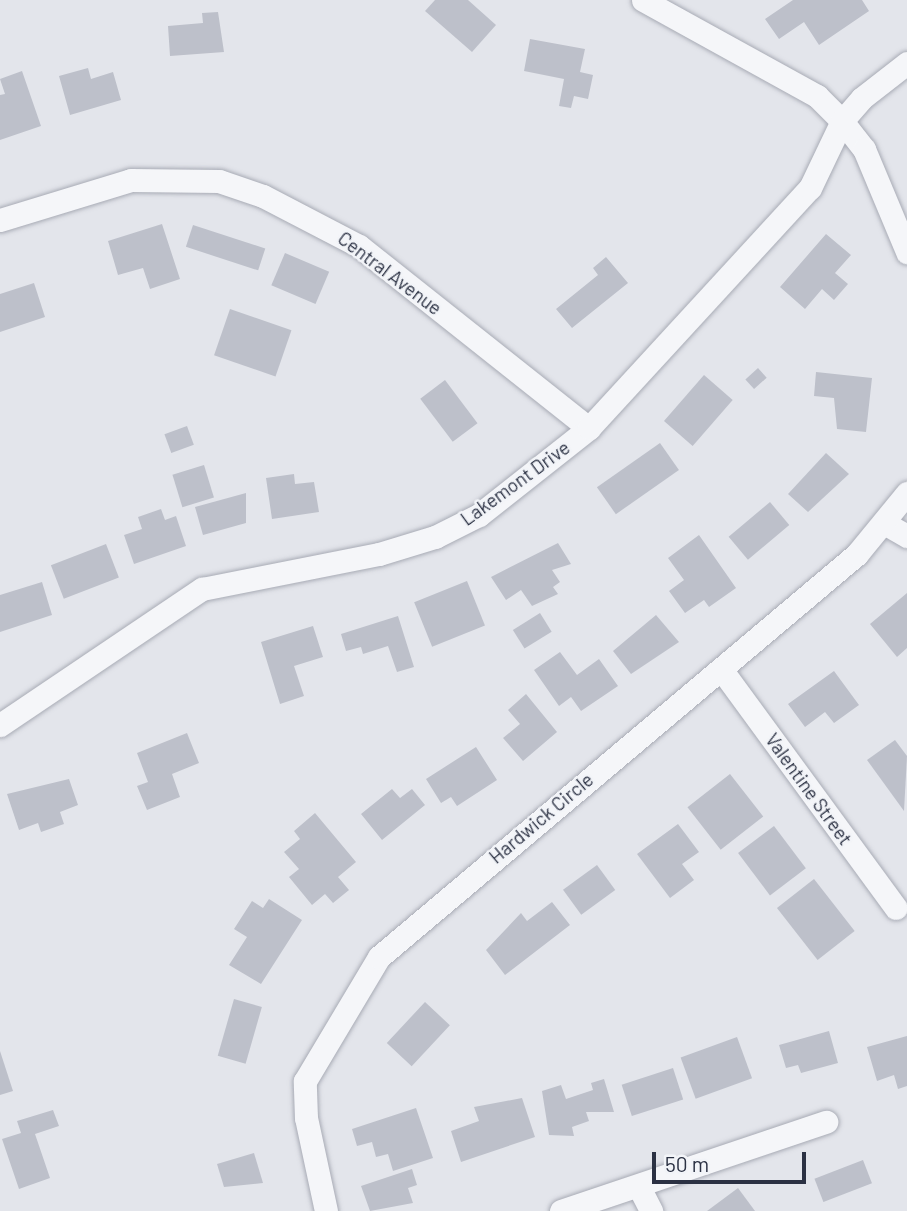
<!DOCTYPE html>
<html>
<head>
<meta charset="utf-8">
<style>
  body { margin:0 }
  #map { position:relative; width:907px; height:1211px; overflow:hidden; background:#e3e5eb; font-family:Barlow,sans-serif }
  div>[style] { position:absolute }
  [style*='--x'] { left:calc(var(--x)*1px); top:calc(var(--y)*1px); width:calc(var(--w)*1px); rotate:calc(var(--a)*1deg) }
  .building>* { inset:0; background:#bdc0ca; transform-origin:0 0 }
  .roads { filter:drop-shadow(0 0 2px #a8abb5) drop-shadow(0 0 2px #a8abb5) }
  .minor>* { height:23px; margin:-11.5px; padding:0 11.5px; transform-origin:11.5px; border-radius:11.5px; background:#f5f6f9 }
  span { translate:-50% -50%; white-space:nowrap; text-align:center; line-height:1.15; -webkit-text-stroke:5px #f2f4f8; paint-order:stroke }
  .street-label { font-size:19px; color:#2b3143 }
  .scale { position:absolute; left:652px; top:1152px; width:154px; height:32px; box-sizing:border-box; border:4px solid #2b3143; border-top:0; padding-left:9px; font-size:21px; line-height:24px; white-space:nowrap; color:#2b3143; -webkit-text-stroke:5px #f2f4f8; paint-order:stroke }
</style>
</head>
<body>
<div id="map">
  <div class="building">
    <div style="clip-path:polygon(435px 0,468px 0,496px 25px,472px 52px,425px 11px)"></div>
    <div style="clip-path:polygon(793px 0,862px 0,869px 11px,819px 45px,804px 22px,779px 39px,765px 19px)"></div>
    <div style="clip-path:polygon(218px 12px,224px 52px,170px 56px,168px 26px,203px 23px,202px 13px)"></div>
    <div style="clip-path:polygon(530px 39px,585px 49px,580px 72px,593px 75px,588px 99px,574px 96px,571px 108px,559px 106px,564px 79px,524px 71px)"></div>
    <div style="clip-path:polygon(88px 68px,91px 79px,113px 72px,121px 100px,70px 115px,59px 76px)"></div>
    <div style="clip-path:polygon(22px 71px,41px 126px,0 140px,0 95px,5px 94px,0 79px)"></div>
    <div style="clip-path:polygon(162px 224px,180px 279px,150px 289px,143px 268px,118px 275px,108px 241px)"></div>
    <div style="left:193px;top:225px;width:76px;height:23px;rotate:18deg"></div>
    <div style="clip-path:polygon(826px 234px,851px 255px,835px 273px,848px 284px,834px 300px,822px 289px,805px 309px,780px 287px)"></div>
    <div style="left:285px;top:253px;width:48px;height:35px;rotate:23deg"></div>
    <div style="clip-path:polygon(606px 257px,628px 283px,572px 328px,556px 309px,598px 275px,593px 268px)"></div>
    <div style="clip-path:polygon(34px 283px,45px 317px,0 332px,0 294px)"></div>
    <div style="left:230px;top:309px;width:65px;height:49px;rotate:19deg"></div>
    <div style="left:758px;top:368px;width:13px;height:17px;rotate:48deg"></div>
    <div style="clip-path:polygon(816px 372px,872px 378px,866px 432px,837px 429px,834px 398px,814px 396px)"></div>
    <div style="left:704px;top:375px;width:38px;height:61px;rotate:41deg"></div>
    <div style="left:445px;top:380px;width:54px;height:31px;rotate:53deg"></div>
    <div style="left:187px;top:426px;width:20px;height:24px;rotate:70deg"></div>
    <div style="left:660px;top:443px;width:33px;height:77px;rotate:55deg"></div>
    <div style="clip-path:polygon(826px 453px,849px 474px,808px 512px,788px 494px)"></div>
    <div style="left:204px;top:465px;width:34px;height:33px;rotate:73deg"></div>
    <div style="clip-path:polygon(294px 474px,295px 484px,314px 482px,319px 512px,272px 519px,266px 478px)"></div>
    <div style="clip-path:polygon(246px 493px,246px 523px,203px 535px,195px 507px)"></div>
    <div style="left:770px;top:502px;width:30px;height:54px;rotate:50deg"></div>
    <div style="clip-path:polygon(161px 509px,165px 520px,176px 516px,186px 546px,134px 564px,124px 535px,142px 529px,138px 517px)"></div>
    <div style="clip-path:polygon(699px 535px,736px 588px,709px 607px,704px 600px,685px 613px,669px 591px,684px 580px,668px 558px)"></div>
    <div style="clip-path:polygon(558px 543px,571px 564px,552px 570px,560px 582px,553px 587px,558px 594px,532px 606px,521px 590px,506px 600px,491px 577px)"></div>
    <div style="left:106px;top:544px;width:36px;height:59px;rotate:69deg"></div>
    <div style="left:467px;top:581px;width:48px;height:57px;rotate:68deg"></div>
    <div style="clip-path:polygon(42px 582px,52px 615px,0 632px,0 595px)"></div>
    <div style="clip-path:polygon(907px 593px,907px 648px,897px 657px,870px 624px)"></div>
    <div style="left:540px;top:613px;width:22px;height:32px;rotate:58deg"></div>
    <div style="clip-path:polygon(656px 615px,679px 642px,631px 674px,613px 651px)"></div>
    <div style="clip-path:polygon(398px 616px,414px 667px,397px 672px,388px 646px,363px 654px,361px 647px,346px 651px,341px 634px)"></div>
    <div style="clip-path:polygon(313px 626px,323px 657px,294px 666px,304px 696px,280px 704px,261px 642px)"></div>
    <div style="clip-path:polygon(560px 652px,577px 675px,599px 659px,618px 686px,581px 711px,571px 697px,559px 706px,534px 670px)"></div>
    <div style="clip-path:polygon(834px 671px,859px 705px,834px 723px,825px 712px,805px 727px,788px 704px)"></div>
    <div style="clip-path:polygon(526px 694px,557px 732px,523px 761px,503px 738px,520px 724px,508px 710px)"></div>
    <div style="clip-path:polygon(187px 733px,199px 763px,172px 774px,180px 797px,147px 810px,137px 786px,148px 782px,137px 753px)"></div>
    <div style="clip-path:polygon(895px 740px,907px 756px,904px 811px,867px 760px)"></div>
    <div style="clip-path:polygon(476px 747px,497px 780px,457px 806px,451px 797px,441px 803px,426px 779px)"></div>
    <div style="left:730px;top:774px;width:54px;height:54px;rotate:52deg"></div>
    <div style="clip-path:polygon(69px 779px,78px 805px,60px 812px,64px 824px,41px 832px,38px 823px,19px 830px,7px 794px)"></div>
    <div style="clip-path:polygon(392px 789px,400px 798px,412px 789px,425px 805px,382px 840px,361px 814px)"></div>
    <div style="clip-path:polygon(315px 813px,356px 862px,338px 877px,349px 890px,333px 903px,325px 894px,312px 905px,289px 877px,299px 869px,284px 852px,300px 839px,294px 831px)"></div>
    <div style="clip-path:polygon(678px 824px,699px 852px,682px 864px,694px 880px,670px 898px,637px 854px)"></div>
    <div style="left:774px;top:826px;width:53px;height:45px;rotate:53deg"></div>
    <div style="left:597px;top:865px;width:31px;height:42px;rotate:54deg"></div>
    <div style="left:814px;top:879px;width:66px;height:47px;rotate:52deg"></div>
    <div style="clip-path:polygon(269px 899px,302px 920px,261px 984px,229px 965px,247px 937px,234px 929px,252px 901px,263px 908px)"></div>
    <div style="clip-path:polygon(552px 902px,570px 925px,505px 975px,486px 950px,521px 913px,527px 921px)"></div>
    <div style="left:234px;top:999px;width:29px;height:59px;rotate:16deg"></div>
    <div style="left:425px;top:1002px;width:34px;height:56px;rotate:43deg"></div>
    <div style="clip-path:polygon(829px 1031px,838px 1063px,801px 1073px,798px 1065px,786px 1068px,779px 1045px)"></div>
    <div style="clip-path:polygon(907px 1036px,907px 1086px,898px 1089px,894px 1075px,877px 1081px,867px 1047px)"></div>
    <div style="left:737px;top:1037px;width:44px;height:60px;rotate:70deg"></div>
    <div style="clip-path:polygon(0 1051px,13px 1091px,0 1095px)"></div>
    <div style="left:673px;top:1068px;width:33px;height:54px;rotate:72deg"></div>
    <div style="clip-path:polygon(604px 1079px,614px 1112px,586px 1112px,589px 1121px,572px 1127px,574px 1136px,549px 1135px,542px 1091px,561px 1085px,566px 1099px,593px 1090px,591px 1083px)"></div>
    <div style="clip-path:polygon(522px 1098px,535px 1137px,461px 1162px,451px 1131px,479px 1121px,474px 1107px)"></div>
    <div style="clip-path:polygon(416px 1108px,433px 1158px,393px 1171px,388px 1154px,376px 1157px,372px 1142px,357px 1146px,352px 1129px)"></div>
    <div style="clip-path:polygon(53px 1110px,59px 1126px,35px 1134px,50px 1178px,19px 1189px,2px 1139px,21px 1133px,17px 1121px)"></div>
    <div style="clip-path:polygon(254px 1153px,263px 1183px,224px 1187px,217px 1164px)"></div>
    <div style="left:863px;top:1160px;width:25px;height:52px;rotate:69deg"></div>
    <div style="clip-path:polygon(412px 1169px,417px 1185px,408px 1188px,413px 1203px,370px 1211px,361px 1186px)"></div>
    <div style="clip-path:polygon(738px 1188px,755px 1211px,707px 1211px)"></div>
  </div>
  <div class="roads">
    <div class="minor">
      <div style="--x:643;--y:0;--w:199;--a:28.9"></div>
      <div style="--x:817;--y:96;--w:35;--a:45"></div>
      <div style="--x:842;--y:121;--w:36;--a:52"></div>
      <div style="--x:864;--y:149;--w:112;--a:67.3"></div>
      <div style="--x:0;--y:220;--w:137;--a:-17"></div>
      <div style="--x:131;--y:180;--w:88;--a:0.7"></div>
      <div style="--x:219;--y:181;--w:46;--a:18.8"></div>
      <div style="--x:263;--y:196;--w:108;--a:27.5"></div>
      <div style="--x:359;--y:246;--w:293;--a:38.4"></div>
      <div style="--x:886;--y:524;--w:24;--a:30"></div>
      <div style="--x:721;--y:669;--w:296;--a:53.8"></div>
      <div style="--x:0;--y:725;--w:244;--a:-34"></div>
      <div style="--x:202;--y:589;--w:180;--a:-11.2"></div>
      <div style="--x:379;--y:554;--w:59;--a:-16.9"></div>
      <div style="--x:435;--y:537;--w:49;--a:-26.6"></div>
      <div style="--x:479;--y:515;--w:140;--a:-38.3"></div>
      <div style="--x:589;--y:428;--w:326;--a:-47.4"></div>
      <div style="--x:810;--y:188;--w:74;--a:-64.5"></div>
      <div style="--x:842;--y:121;--w:30;--a:-49"></div>
      <div style="--x:862;--y:98;--w:57;--a:-37.9"></div>
      <div style="--x:639;--y:1187;--w:27;--a:63"></div>
      <div style="--x:326;--y:1211;--w:95;--a:-102.1"></div>
      <div style="--x:306;--y:1118;--w:37;--a:-92"></div>
      <div style="--x:305;--y:1081;--w:144;--a:-59.2"></div>
      <div style="--x:379;--y:957;--w:625;--a:-40.13"></div>
      <div style="--x:857;--y:554;--w:79;--a:-50.7"></div>
      <div style="--x:561;--y:1211;--w:280;--a:-18.6"></div>
    </div>
  </div>
  <div class="street-label">
    <span style="left:390px;top:273px;rotate:37deg">Central Avenue</span>
    <span style="left:515px;top:483px;rotate:-36deg">Lakemont Drive</span>
    <span style="left:809px;top:789px;rotate:54deg">Valentine Street</span>
    <span style="left:541px;top:818px;rotate:-40deg">Hardwick Circle</span>
  </div>
  <div class="scale">50 m</div>
</div>
</body>
</html>
